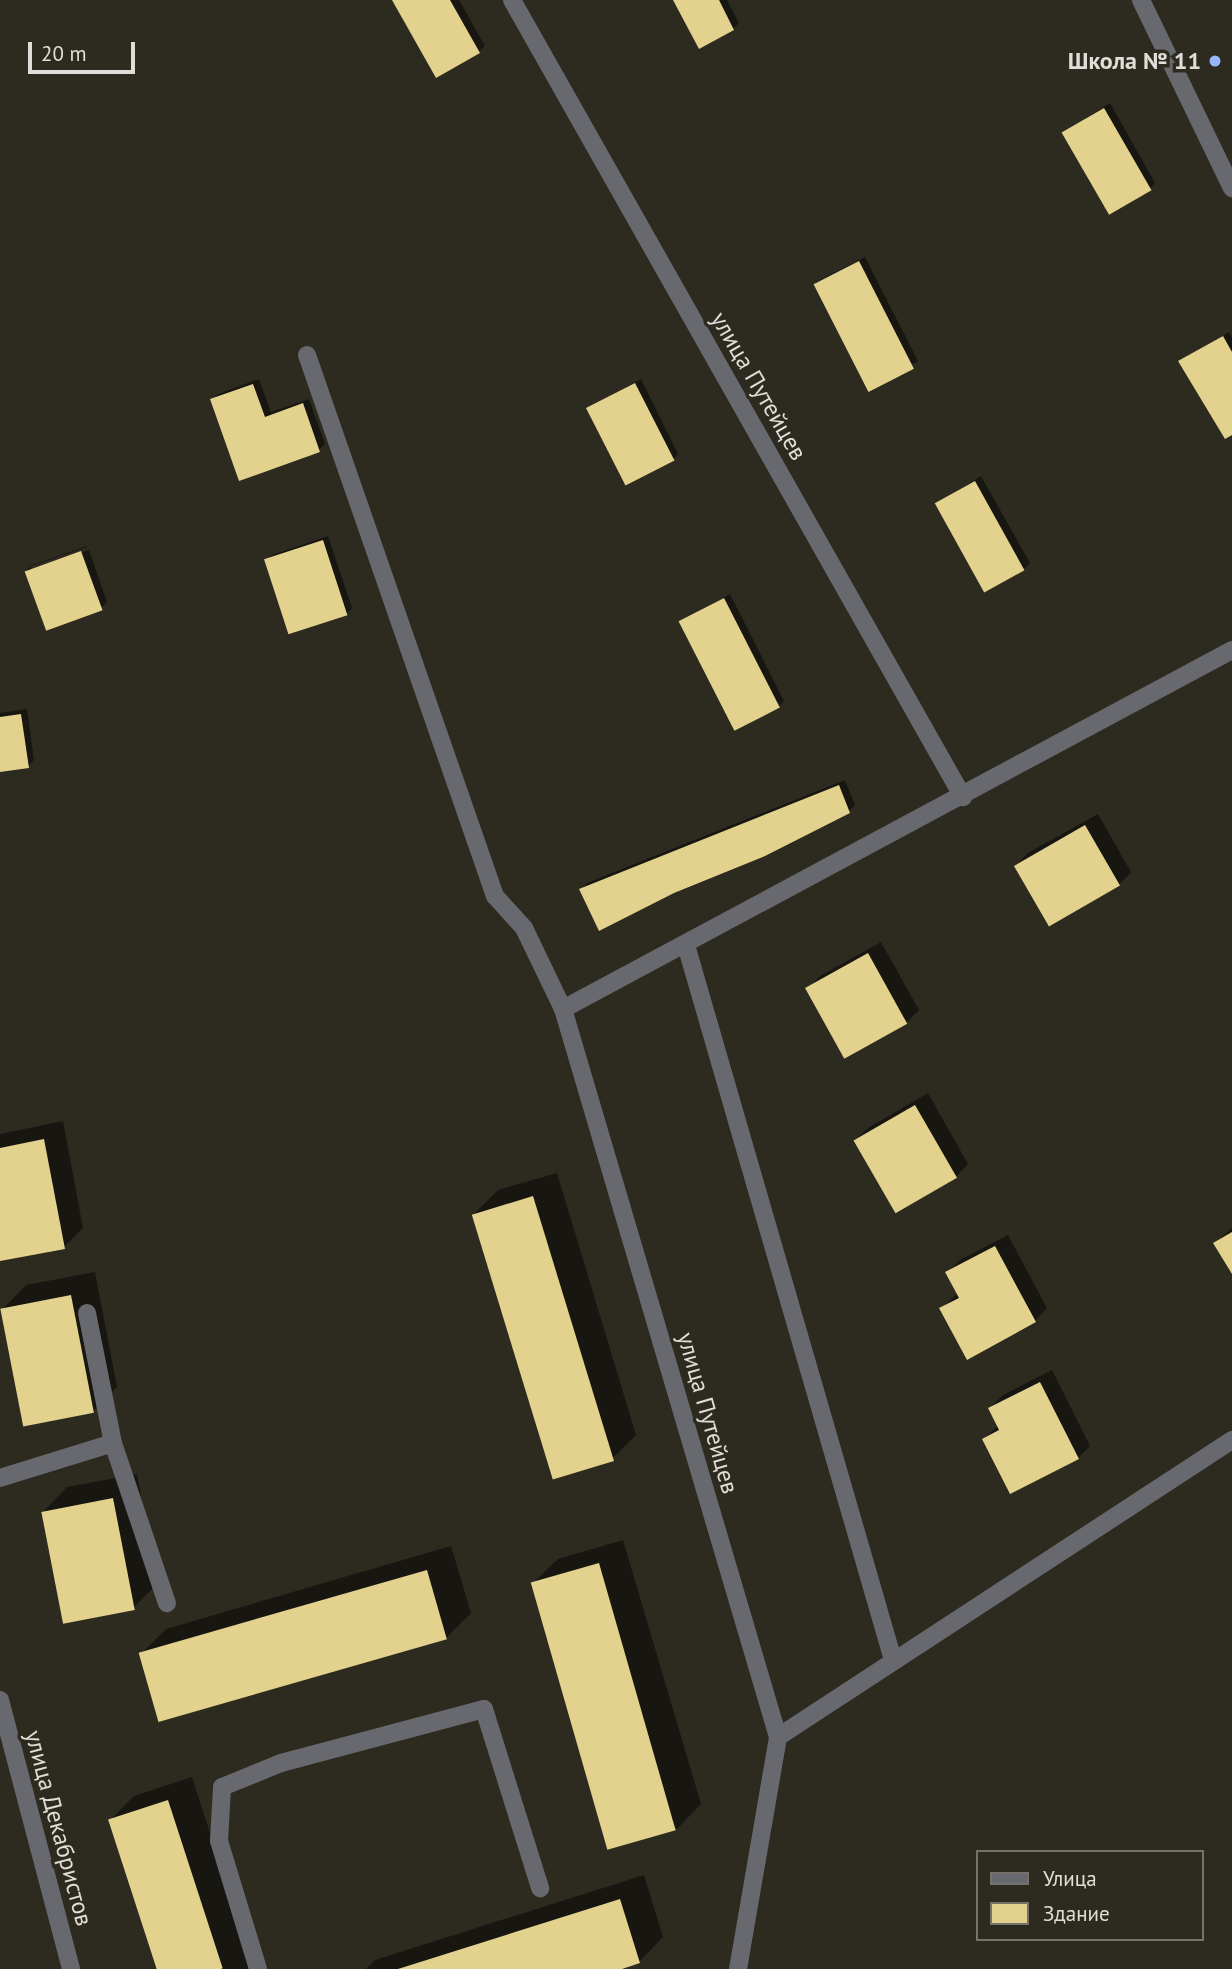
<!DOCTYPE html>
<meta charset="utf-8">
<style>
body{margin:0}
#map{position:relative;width:1232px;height:1969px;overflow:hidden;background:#2d2a20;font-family:"PT Sans",sans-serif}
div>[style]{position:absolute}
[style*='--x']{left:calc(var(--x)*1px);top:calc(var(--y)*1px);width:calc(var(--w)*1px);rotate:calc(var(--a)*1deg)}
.shadow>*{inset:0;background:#0007;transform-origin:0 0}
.building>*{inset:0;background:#e3d28e;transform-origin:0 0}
.minor>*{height:18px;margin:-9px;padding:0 9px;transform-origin:9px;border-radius:9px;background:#67696e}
.dots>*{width:19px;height:19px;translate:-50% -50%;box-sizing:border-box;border:4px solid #2d2a20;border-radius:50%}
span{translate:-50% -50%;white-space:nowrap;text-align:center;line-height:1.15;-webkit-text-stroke:7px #2d2a20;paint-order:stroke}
.poi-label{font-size:24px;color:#e0ded8;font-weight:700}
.right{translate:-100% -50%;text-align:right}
.street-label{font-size:24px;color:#e0ded8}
.legend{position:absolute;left:976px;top:1850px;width:228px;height:91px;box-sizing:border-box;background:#2d2a20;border:2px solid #75726a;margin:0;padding:9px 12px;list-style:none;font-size:21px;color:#e0ded8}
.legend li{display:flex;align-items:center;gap:14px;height:35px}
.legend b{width:35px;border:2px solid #75726a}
.scale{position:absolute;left:28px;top:42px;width:107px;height:32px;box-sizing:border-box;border:4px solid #e0ded8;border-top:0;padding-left:9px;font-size:21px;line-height:24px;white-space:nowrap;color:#e0ded8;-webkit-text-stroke:5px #2d2a20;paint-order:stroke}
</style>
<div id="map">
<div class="shadow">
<div style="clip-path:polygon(394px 0,459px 0,485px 46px,479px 51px)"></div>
<div style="clip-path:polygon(675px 0,727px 0,739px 23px,733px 29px)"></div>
<div style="clip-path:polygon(1110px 103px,1155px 183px,1150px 189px,1064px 132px)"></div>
<div style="left:865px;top:257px;width:117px;height:56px;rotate:63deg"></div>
<div style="clip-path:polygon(1229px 332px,1232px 337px,1232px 433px,1180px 361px)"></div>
<div style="clip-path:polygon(259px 379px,271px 412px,309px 399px,325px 444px,319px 450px,240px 479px,212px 400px,218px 394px)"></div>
<div style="clip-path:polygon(641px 379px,678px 454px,673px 460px,588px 408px)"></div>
<div style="clip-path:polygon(981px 476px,1030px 563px,1024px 569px,938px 503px)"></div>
<div style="clip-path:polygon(328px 536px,352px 608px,347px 614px,266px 561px,272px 555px)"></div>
<div style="clip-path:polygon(87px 546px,87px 547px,31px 566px,32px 565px)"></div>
<div style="clip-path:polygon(89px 550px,107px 602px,101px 608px,45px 628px,26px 571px,31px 566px,31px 570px)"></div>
<div style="clip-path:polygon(730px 594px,784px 701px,778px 707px,681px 621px)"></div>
<div style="clip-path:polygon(27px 709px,34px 760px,28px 766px,0 770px,0 713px)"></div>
<div style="clip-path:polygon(845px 780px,855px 805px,849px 811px,764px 855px,581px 889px,587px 883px)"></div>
<div style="clip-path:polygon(1098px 814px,1131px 872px,1119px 885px,1016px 865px,1028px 853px)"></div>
<div style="clip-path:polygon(881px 942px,919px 1010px,907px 1022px,808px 989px,820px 976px)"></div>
<div style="clip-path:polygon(928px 1093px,968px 1164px,956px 1177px,855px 1140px,868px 1128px)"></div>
<div style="clip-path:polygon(63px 1121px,83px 1228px,64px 1247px,0 1260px,0 1134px)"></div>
<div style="clip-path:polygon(557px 1173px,636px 1435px,612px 1459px,474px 1214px,498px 1190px)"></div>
<div style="clip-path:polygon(1232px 1228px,1232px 1271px,1215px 1243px)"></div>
<div style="clip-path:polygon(1008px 1235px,1047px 1308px,1035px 1321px,941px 1309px,958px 1293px,947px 1273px,960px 1260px)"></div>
<div style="clip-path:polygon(95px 1272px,117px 1387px,93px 1411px,2px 1310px,26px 1285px)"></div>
<div style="clip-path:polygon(1052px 1370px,1090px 1446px,1078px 1458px,984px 1439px,999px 1425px,990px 1408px,1003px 1395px)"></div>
<div style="clip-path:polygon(137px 1474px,157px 1584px,133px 1608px,43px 1512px,67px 1487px)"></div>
<div style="clip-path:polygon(623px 1540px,701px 1804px,677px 1829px,533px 1583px,558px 1559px)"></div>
<div style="clip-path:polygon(451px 1546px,471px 1613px,446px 1638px,141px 1654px,166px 1629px)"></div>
<div style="clip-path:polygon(192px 1777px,254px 1969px,158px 1969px,110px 1820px,134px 1796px)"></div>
<div style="clip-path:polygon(644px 1875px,663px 1937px,639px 1962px,616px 1969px,366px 1969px,375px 1960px)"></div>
</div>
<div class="building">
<div style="clip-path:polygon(392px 0,450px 0,480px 53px,436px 78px)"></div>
<div style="clip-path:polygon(673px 0,719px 0,734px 30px,699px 49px)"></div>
<div style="left:1104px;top:108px;width:95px;height:49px;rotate:60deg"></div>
<div style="left:859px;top:261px;width:121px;height:51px;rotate:63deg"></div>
<div style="clip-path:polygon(1223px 336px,1232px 352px,1232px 435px,1225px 439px,1178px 361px)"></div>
<div style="left:635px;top:383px;width:87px;height:55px;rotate:63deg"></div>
<div style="clip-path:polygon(253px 384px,265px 417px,303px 403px,320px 452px,239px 481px,210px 399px)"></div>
<div style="left:975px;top:481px;width:102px;height:46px;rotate:61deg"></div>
<div style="left:323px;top:540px;width:79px;height:62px;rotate:72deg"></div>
<div style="left:81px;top:551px;width:63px;height:60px;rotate:70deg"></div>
<div style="left:724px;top:598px;width:123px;height:51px;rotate:63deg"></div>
<div style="clip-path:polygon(21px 714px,29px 768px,0 772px,0 717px)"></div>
<div style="clip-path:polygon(839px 785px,850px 813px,765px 856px,674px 893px,599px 931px,579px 889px)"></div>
<div style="left:1085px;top:825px;width:70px;height:82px;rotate:60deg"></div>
<div style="left:868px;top:953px;width:81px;height:72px;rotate:61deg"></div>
<div style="left:915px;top:1105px;width:84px;height:71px;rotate:60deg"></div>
<div style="clip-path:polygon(44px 1139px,65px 1249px,0 1261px,0 1148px)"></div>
<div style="left:533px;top:1196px;width:277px;height:64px;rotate:73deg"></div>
<div style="clip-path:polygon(1232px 1232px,1232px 1274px,1213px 1243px)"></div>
<div style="clip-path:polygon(995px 1246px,1036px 1322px,967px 1360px,939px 1308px,959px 1298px,945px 1272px)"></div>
<div style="left:71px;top:1295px;width:120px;height:72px;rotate:79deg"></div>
<div style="clip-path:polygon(1040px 1382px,1079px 1459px,1010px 1494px,982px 1439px,999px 1430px,988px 1408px)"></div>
<div style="left:113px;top:1498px;width:114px;height:73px;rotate:79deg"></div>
<div style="left:599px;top:1563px;width:278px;height:71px;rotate:74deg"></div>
<div style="left:427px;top:1570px;width:72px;height:300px;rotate:74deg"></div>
<div style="left:168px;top:1800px;width:177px;height:63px;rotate:72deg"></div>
<div style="clip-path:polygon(620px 1899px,640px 1963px,622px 1969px,398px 1969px)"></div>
</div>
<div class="minor">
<div style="--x:512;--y:0;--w:916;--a:60.5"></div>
<div style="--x:1141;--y:0;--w:209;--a:64.2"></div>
<div style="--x:307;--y:355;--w:573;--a:70.84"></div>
<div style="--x:495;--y:896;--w:43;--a:47.8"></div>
<div style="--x:524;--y:928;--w:90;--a:64.3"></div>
<div style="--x:686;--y:945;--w:744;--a:73.85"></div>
<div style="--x:87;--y:1313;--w:133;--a:78.7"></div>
<div style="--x:113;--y:1443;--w:169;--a:71.4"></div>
<div style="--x:0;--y:1478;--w:118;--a:-17.2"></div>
<div style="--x:0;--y:1700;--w:278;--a:75.2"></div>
<div style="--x:778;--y:1737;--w:543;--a:-33.19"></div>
<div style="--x:258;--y:1969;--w:134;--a:-106.9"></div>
<div style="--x:219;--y:1841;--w:54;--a:-86.8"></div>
<div style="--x:222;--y:1787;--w:64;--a:-22.1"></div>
<div style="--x:281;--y:1763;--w:210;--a:-14.9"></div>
<div style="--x:484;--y:1709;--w:188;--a:72.6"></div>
<div style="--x:738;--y:1969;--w:235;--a:-80.2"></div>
<div style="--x:778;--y:1737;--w:759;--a:-106.45"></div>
<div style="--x:563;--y:1009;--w:759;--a:-28.22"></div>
</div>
<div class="dots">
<div style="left:1215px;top:61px;background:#94b7fd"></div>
</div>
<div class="poi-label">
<span class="right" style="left:1201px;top:61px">Школа № 11</span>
</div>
<div class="street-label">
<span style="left:759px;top:386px;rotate:60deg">улица Путейцев</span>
<span style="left:708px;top:1413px;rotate:74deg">улица Путейцев</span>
<span style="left:59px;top:1828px;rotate:75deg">улица Декабристов</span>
</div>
<ul class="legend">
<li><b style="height:9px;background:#67696e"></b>Улица</li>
<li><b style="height:19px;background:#e3d28e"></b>Здание</li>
</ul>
<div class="scale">20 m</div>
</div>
